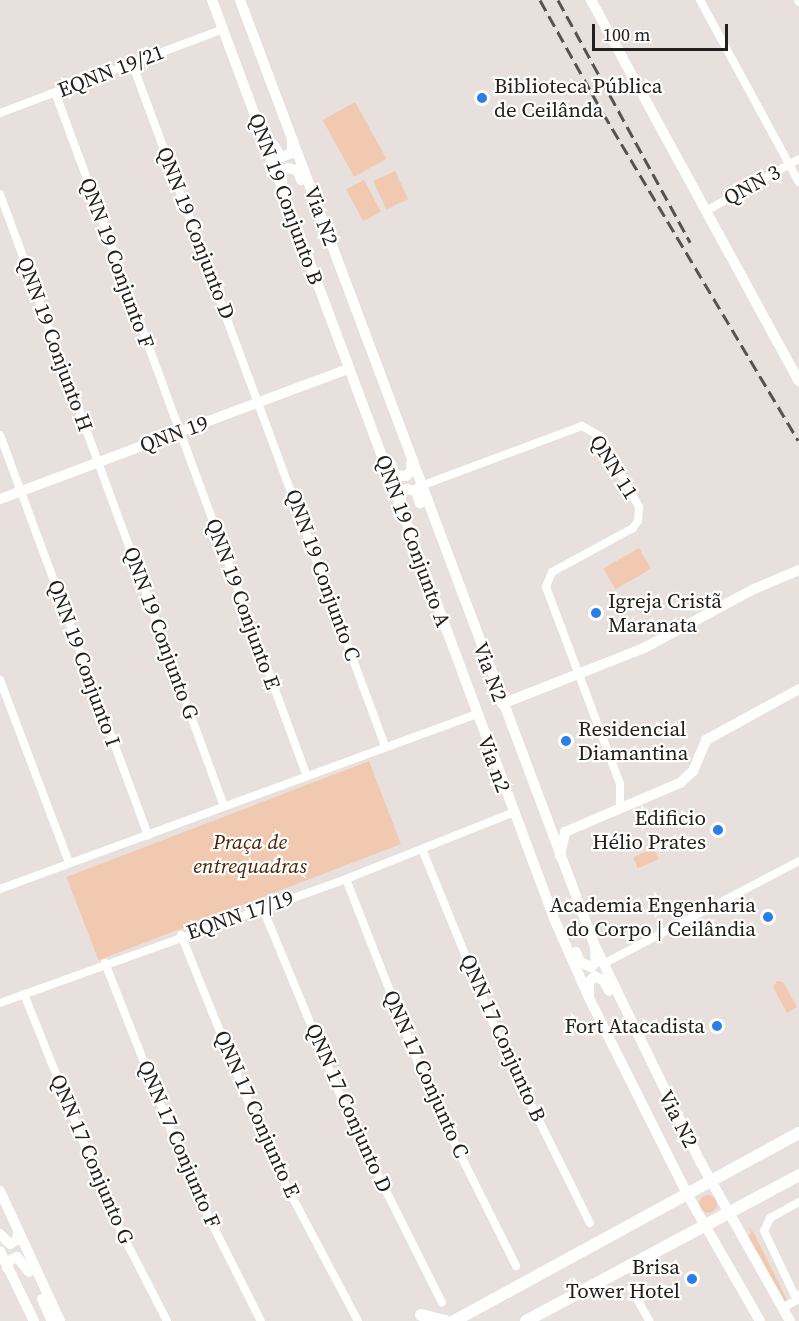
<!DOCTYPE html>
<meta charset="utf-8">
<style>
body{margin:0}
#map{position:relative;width:799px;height:1321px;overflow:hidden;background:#e7e0dc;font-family:"Source Serif 4",serif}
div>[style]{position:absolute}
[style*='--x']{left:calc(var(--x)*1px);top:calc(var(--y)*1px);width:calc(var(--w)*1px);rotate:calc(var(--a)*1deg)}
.green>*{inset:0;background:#f1c8b0;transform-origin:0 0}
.round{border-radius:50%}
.street>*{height:8px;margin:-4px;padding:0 4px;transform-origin:4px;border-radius:4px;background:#fff}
.secondary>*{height:10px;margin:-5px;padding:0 5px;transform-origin:5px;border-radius:5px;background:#fff}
.primary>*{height:12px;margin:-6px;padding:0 6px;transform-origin:6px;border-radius:6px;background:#fff}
.rail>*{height:3px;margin-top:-1.5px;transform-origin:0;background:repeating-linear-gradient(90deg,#555250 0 12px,transparent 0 18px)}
.dots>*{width:16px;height:16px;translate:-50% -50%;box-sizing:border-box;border:3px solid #fff;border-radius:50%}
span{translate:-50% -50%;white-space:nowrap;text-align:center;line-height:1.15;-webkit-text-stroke:4.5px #fff;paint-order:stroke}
.street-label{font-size:21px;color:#22201f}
.poi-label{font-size:21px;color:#22201f}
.left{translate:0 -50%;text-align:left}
.right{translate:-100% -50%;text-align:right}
.park-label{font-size:21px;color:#4a2000;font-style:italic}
.scale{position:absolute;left:592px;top:24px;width:136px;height:27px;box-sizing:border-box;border:3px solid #22201f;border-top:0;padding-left:8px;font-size:18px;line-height:21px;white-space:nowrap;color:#22201f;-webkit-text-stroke:4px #fff;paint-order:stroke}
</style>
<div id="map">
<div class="green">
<div style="left:355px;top:102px;width:65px;height:37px;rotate:61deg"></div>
<div style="left:395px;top:171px;width:31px;height:24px;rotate:65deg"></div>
<div style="left:364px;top:180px;width:36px;height:20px;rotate:62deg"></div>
<div style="left:639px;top:548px;width:24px;height:41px;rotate:60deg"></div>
<div style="left:369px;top:761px;width:89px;height:324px;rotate:69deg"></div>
<div style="left:654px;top:848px;width:12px;height:23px;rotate:66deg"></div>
<div style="clip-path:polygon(777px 981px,783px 982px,797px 1007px,787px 1013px,773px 987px)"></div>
<div class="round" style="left:699px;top:1195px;width:18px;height:18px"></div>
<div style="clip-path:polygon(748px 1226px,754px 1233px,787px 1300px,784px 1302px,748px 1238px,751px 1232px)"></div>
</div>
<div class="street">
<div style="--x:700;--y:0;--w:207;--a:61.5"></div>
<div style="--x:798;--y:0;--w:2;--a:63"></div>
<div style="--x:132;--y:63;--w:728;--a:69.67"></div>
<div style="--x:55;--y:92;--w:727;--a:69.79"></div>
<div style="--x:0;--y:113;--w:238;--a:-20.6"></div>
<div style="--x:0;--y:194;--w:652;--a:69.9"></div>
<div style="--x:706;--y:211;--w:107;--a:-29.2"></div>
<div style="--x:0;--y:435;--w:427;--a:69.7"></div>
<div style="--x:418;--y:487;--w:175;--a:-20.4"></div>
<div style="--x:582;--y:426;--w:20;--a:30"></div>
<div style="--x:599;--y:436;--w:81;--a:60.6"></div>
<div style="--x:639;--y:507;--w:14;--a:94"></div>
<div style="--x:638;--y:521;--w:9;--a:126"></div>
<div style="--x:633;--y:528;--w:92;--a:151.5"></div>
<div style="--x:552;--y:572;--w:16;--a:112"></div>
<div style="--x:546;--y:587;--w:210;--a:69.4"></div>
<div style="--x:620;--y:784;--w:23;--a:90"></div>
<div style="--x:0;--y:680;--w:196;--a:69.3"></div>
<div style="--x:422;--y:849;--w:219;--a:67.8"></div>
<div style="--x:505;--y:1052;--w:191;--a:63.6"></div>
<div style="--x:346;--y:879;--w:235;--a:68.6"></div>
<div style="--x:432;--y:1098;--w:188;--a:63.4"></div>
<div style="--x:0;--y:889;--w:508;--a:-20.15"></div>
<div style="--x:263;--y:909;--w:230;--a:67.5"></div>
<div style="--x:351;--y:1121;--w:203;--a:63.4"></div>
<div style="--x:181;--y:935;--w:235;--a:68"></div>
<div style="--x:269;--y:1153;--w:190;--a:62.1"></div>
<div style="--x:105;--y:963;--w:238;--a:68.5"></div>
<div style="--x:192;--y:1184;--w:153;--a:63.3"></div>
<div style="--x:603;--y:964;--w:221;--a:-27.7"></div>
<div style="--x:24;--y:994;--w:239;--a:68.2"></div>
<div style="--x:113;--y:1216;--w:118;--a:62.8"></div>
<div style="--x:0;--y:1003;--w:368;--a:-19.7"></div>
<div style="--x:346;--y:879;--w:179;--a:-21.7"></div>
<div style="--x:799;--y:1202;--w:33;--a:151"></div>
<div style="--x:770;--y:1218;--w:14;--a:115"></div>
<div style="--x:764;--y:1231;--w:70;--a:64.5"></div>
<div style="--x:794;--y:1294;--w:5;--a:11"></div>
<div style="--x:631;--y:1288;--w:38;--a:61"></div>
<div style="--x:782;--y:1308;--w:19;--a:-28"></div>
</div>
<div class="secondary">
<div style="--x:212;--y:0;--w:983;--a:69.57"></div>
<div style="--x:555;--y:921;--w:86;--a:66.1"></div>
<div style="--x:590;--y:1000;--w:217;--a:63.4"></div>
<div style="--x:687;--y:1194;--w:146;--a:60.1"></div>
<div style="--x:240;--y:0;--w:1008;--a:69.44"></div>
<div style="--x:594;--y:944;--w:244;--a:64"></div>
<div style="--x:701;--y:1163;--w:181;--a:60.6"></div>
<div style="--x:591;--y:0;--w:434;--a:61.4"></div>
<div style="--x:272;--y:143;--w:17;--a:57"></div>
<div style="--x:281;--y:157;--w:12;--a:-20"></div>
<div style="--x:292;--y:153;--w:11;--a:-90"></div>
<div style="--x:282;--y:182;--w:10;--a:-90"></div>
<div style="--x:282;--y:172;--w:7;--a:-34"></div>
<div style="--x:288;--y:168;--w:9;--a:13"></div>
<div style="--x:297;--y:170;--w:11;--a:68"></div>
<div style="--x:391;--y:464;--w:12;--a:70"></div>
<div style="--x:395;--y:475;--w:11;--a:5"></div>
<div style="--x:406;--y:476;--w:8;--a:-45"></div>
<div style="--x:412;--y:470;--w:7;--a:-98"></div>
<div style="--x:0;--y:499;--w:371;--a:-20.5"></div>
<div style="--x:401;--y:505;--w:12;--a:-90"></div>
<div style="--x:401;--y:493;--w:7;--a:-34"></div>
<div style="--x:407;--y:489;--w:9;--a:13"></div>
<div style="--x:416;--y:491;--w:13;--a:72"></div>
<div style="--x:502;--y:704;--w:153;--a:-21.5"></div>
<div style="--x:644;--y:648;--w:125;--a:-28.2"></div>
<div style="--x:754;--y:589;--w:49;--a:-22.9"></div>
<div style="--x:560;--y:856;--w:25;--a:-78"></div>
<div style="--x:565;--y:832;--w:125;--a:-23.1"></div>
<div style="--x:680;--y:783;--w:18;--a:-43"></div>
<div style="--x:693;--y:771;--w:34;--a:-67"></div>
<div style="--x:706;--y:740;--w:106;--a:-28.7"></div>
<div style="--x:576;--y:952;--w:11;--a:68"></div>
<div style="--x:580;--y:962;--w:12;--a:24"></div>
<div style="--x:591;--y:967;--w:7;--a:-45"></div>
<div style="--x:596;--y:962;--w:11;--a:-95"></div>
<div style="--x:589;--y:993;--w:11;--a:-90"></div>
<div style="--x:589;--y:982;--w:8;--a:-45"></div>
<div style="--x:595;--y:976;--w:10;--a:29"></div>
<div style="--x:604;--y:981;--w:11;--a:63"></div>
<div style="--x:0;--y:1191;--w:143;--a:65.2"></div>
<div style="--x:0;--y:1234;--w:14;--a:45"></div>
<div style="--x:10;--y:1244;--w:8;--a:-30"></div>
<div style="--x:17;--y:1240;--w:7;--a:-82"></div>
<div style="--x:0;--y:1251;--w:78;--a:64.1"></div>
<div style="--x:7;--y:1268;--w:7;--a:-74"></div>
<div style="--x:9;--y:1261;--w:9;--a:-27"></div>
<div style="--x:17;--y:1257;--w:19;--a:51"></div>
<div style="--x:42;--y:1299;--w:24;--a:66"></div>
</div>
<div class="primary">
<div style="--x:421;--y:1315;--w:25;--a:14"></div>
<div style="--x:454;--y:1321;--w:393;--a:-28.6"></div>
<div style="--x:526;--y:1321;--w:310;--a:-28.1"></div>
</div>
<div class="rail">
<div style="--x:540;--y:0;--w:129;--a:60.9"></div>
<div style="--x:603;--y:113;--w:381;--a:59.2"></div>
<div style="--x:558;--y:0;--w:276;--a:61.4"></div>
</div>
<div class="dots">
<div style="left:482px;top:98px;background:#2b7de8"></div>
<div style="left:596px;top:613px;background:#2b7de8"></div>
<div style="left:566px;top:741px;background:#2b7de8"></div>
<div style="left:718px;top:830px;background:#2b7de8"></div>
<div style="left:768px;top:917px;background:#2b7de8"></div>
<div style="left:717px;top:1026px;background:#2b7de8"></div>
<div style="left:692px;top:1279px;background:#2b7de8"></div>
</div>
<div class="street-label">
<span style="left:111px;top:71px;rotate:-21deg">EQNN 19/21</span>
<span style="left:752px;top:185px;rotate:-29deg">QNN 3</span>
<span style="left:286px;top:199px;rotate:70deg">QNN 19 Conjunto B</span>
<span style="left:321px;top:216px;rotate:70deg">Via N2</span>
<span style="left:196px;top:233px;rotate:69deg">QNN 19 Conjunto D</span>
<span style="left:117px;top:263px;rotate:70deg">QNN 19 Conjunto F</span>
<span style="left:55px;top:344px;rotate:70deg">QNN 19 Conjunto H</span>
<span style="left:174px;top:434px;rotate:-20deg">QNN 19</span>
<span style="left:614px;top:467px;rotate:58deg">QNN 11</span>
<span style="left:413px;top:541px;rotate:70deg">QNN 19 Conjunto A</span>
<span style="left:323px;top:575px;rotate:70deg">QNN 19 Conjunto C</span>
<span style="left:243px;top:604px;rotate:70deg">QNN 19 Conjunto E</span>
<span style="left:161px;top:633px;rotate:70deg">QNN 19 Conjunto G</span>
<span style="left:84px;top:663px;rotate:70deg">QNN 19 Conjunto I</span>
<span style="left:490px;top:672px;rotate:70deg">Via N2</span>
<span style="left:494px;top:764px;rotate:70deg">Via n2</span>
<span style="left:240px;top:915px;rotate:-19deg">EQNN 17/19</span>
<span style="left:503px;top:1038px;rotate:66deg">QNN 17 Conjunto B</span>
<span style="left:426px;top:1074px;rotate:66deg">QNN 17 Conjunto C</span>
<span style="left:349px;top:1108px;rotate:66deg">QNN 17 Conjunto D</span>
<span style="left:257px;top:1114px;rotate:66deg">QNN 17 Conjunto E</span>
<span style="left:678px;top:1119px;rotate:63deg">Via N2</span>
<span style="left:179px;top:1144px;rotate:67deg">QNN 17 Conjunto F</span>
<span style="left:92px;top:1159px;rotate:67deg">QNN 17 Conjunto G</span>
</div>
<div class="poi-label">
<span class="left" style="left:494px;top:98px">Biblioteca Pública<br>de Ceilânda</span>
<span class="left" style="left:608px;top:613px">Igreja Cristã<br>Maranata</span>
<span class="left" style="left:578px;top:741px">Residencial<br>Diamantina</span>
<span class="right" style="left:706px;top:830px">Edificio<br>Hélio Prates</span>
<span class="right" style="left:756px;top:917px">Academia Engenharia<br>do Corpo | Ceilândia</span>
<span class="right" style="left:705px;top:1026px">Fort Atacadista</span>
<span class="right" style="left:680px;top:1279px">Brisa<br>Tower Hotel</span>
</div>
<div class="park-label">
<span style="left:250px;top:854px">Praça de<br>entrequadras</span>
</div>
<div class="scale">100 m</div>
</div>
